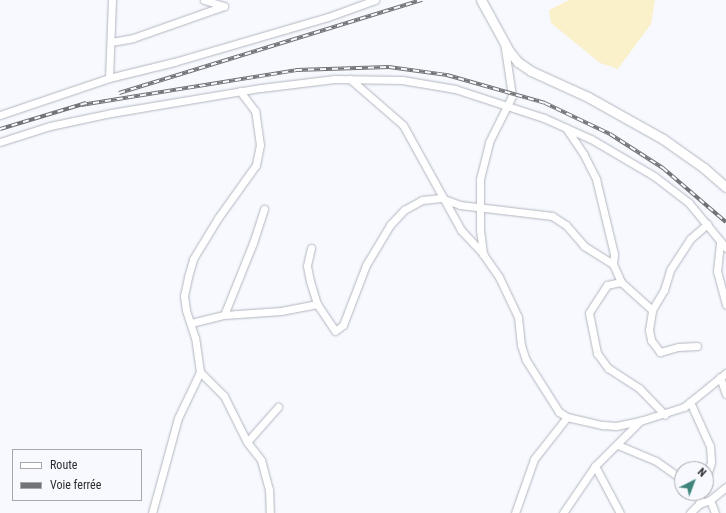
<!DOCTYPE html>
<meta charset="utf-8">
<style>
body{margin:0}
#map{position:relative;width:726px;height:513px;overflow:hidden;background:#f7f9ff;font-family:"Roboto Condensed",sans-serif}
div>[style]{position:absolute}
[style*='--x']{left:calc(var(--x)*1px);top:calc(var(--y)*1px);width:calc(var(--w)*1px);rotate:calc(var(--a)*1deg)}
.sand>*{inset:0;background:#faf0ca}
.roads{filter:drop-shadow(0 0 1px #b2b5be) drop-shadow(0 0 1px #b2b5be)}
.minor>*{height:7px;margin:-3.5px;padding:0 3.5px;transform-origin:3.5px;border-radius:3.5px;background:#fff}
.tertiary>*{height:9px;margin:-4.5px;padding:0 4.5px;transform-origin:4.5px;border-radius:4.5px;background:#fff}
.rail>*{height:3.5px;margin-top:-1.75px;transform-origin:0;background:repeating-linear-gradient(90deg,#f7f9ff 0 6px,#717377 0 12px);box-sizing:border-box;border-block:1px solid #717377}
span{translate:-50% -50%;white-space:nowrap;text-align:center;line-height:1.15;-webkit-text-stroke:4px #f7f9ff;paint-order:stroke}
.legend{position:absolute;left:12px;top:449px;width:130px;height:52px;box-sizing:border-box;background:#f7f9ff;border:1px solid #a5a7ac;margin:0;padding:5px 7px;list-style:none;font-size:12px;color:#2b2d30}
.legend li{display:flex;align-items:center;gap:8px;height:20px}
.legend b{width:20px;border:1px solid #a5a7ac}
.north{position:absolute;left:674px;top:461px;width:40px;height:40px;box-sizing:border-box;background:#f7f9ff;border:1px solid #a5a7ac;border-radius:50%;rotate:42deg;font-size:11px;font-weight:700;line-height:16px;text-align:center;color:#2b2d30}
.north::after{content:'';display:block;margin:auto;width:14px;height:18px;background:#40857b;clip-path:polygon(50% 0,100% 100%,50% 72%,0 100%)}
</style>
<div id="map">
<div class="sand">
<div style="clip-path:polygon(569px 0,655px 0,651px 24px,618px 69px,600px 63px,551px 23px,549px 10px)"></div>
</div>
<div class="roads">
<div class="minor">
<div style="--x:204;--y:0;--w:21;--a:17"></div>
<div style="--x:111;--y:42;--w:22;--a:-10"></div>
<div style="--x:133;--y:38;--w:96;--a:-19.4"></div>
<div style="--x:109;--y:78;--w:78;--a:-87.8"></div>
<div style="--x:350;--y:79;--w:70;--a:41"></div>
<div style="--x:403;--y:125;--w:120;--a:61.1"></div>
<div style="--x:461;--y:230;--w:33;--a:47"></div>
<div style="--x:483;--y:254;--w:28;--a:55"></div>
<div style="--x:499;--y:277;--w:44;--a:64.6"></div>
<div style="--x:518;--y:317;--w:28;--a:84"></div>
<div style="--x:521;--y:345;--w:16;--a:72"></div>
<div style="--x:526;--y:360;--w:62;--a:57.6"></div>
<div style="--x:559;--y:412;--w:9;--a:32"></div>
<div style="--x:567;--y:417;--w:37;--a:13"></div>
<div style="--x:603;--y:425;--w:13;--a:4"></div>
<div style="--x:616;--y:426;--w:25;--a:-12"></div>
<div style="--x:640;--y:421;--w:46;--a:-17.7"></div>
<div style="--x:684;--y:407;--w:54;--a:-39"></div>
<div style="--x:0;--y:115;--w:115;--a:-18.7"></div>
<div style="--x:109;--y:78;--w:67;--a:-13.8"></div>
<div style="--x:174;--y:62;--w:160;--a:-16.3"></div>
<div style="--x:328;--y:17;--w:50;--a:-19.9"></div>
<div style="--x:566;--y:128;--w:32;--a:56"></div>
<div style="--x:584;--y:155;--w:27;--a:63"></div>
<div style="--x:596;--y:179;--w:77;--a:76.5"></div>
<div style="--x:614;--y:254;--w:10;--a:96"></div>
<div style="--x:613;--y:264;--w:20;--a:66"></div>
<div style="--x:621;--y:282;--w:42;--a:42.1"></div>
<div style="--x:0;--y:142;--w:52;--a:-17.7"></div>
<div style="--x:50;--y:126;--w:62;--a:-12"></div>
<div style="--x:111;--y:113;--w:152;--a:-9.5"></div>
<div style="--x:261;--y:88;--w:74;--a:-7"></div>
<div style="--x:334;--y:79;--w:68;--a:0.8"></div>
<div style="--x:402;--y:80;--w:54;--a:9.6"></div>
<div style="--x:455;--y:89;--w:94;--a:18"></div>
<div style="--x:544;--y:118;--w:51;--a:24.1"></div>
<div style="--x:591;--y:139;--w:73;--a:30.4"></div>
<div style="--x:654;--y:176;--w:44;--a:37.6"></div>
<div style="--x:689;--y:203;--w:58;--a:50.6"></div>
<div style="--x:720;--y:243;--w:28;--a:96"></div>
<div style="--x:717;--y:271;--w:35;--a:75"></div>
<div style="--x:311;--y:248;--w:18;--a:103"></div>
<div style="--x:307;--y:266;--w:15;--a:79"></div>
<div style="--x:310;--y:281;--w:24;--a:73"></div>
<div style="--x:317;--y:304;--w:32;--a:56"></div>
<div style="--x:335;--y:331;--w:10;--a:-37"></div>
<div style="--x:343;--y:325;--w:64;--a:-69"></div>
<div style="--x:366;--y:265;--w:47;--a:-59"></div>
<div style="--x:390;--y:225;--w:21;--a:-47"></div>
<div style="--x:404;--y:210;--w:21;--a:-29"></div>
<div style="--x:422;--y:200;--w:19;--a:-6"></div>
<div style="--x:441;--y:198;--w:20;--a:20"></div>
<div style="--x:460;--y:205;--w:93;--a:6.8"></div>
<div style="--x:552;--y:216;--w:17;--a:33"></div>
<div style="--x:566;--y:225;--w:28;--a:49"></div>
<div style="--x:584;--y:246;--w:34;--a:32"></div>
<div style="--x:483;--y:254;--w:24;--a:-97"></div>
<div style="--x:480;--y:230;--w:51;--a:-90"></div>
<div style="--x:480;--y:179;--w:38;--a:-76"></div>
<div style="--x:489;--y:142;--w:51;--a:-63.4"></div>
<div style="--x:512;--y:96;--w:55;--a:-98.4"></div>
<div style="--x:621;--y:282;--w:14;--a:168"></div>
<div style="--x:607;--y:285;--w:33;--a:123"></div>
<div style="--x:589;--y:313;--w:41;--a:78.7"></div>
<div style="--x:597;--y:353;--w:19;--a:54"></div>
<div style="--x:608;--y:368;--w:37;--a:33"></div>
<div style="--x:639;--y:388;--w:37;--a:46"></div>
<div style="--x:224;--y:315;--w:78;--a:-68.1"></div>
<div style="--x:253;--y:243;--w:36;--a:-72"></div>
<div style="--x:191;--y:323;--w:34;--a:-14"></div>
<div style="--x:224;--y:315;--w:57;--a:-4"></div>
<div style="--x:281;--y:311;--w:37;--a:-11"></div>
<div style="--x:697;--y:346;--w:19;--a:177"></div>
<div style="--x:678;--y:347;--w:19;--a:164"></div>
<div style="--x:660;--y:352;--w:15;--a:-127"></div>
<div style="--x:651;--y:340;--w:10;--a:-101"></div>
<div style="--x:649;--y:330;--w:20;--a:-81"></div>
<div style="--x:652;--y:310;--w:23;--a:-59"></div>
<div style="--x:664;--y:290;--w:21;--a:-73"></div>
<div style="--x:670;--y:270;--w:37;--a:-57"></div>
<div style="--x:690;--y:239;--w:23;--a:-41"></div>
<div style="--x:200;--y:372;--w:34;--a:45"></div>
<div style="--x:224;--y:396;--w:51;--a:63.4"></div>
<div style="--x:247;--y:442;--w:23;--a:52"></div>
<div style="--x:261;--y:460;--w:30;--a:75"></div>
<div style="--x:269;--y:489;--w:24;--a:88"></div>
<div style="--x:720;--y:377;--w:18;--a:71"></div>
<div style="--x:690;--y:402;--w:48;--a:65.6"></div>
<div style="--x:710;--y:446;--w:16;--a:86"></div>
<div style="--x:711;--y:462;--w:18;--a:106"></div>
<div style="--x:247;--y:442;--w:47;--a:-48.5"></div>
<div style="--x:618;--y:445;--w:41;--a:22.8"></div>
<div style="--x:656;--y:461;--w:32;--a:35"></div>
<div style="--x:595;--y:466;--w:53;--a:62"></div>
<div style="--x:710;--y:500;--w:14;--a:69"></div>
<div style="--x:699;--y:504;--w:11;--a:-80"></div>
<div style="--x:152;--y:513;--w:98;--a:-74.7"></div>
<div style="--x:178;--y:418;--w:51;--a:-64.4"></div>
<div style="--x:200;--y:372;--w:34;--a:-98"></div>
<div style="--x:195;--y:338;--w:29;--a:-108"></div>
<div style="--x:186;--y:310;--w:14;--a:-98"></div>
<div style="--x:184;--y:296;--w:19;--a:-78"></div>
<div style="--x:188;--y:277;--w:19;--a:-74"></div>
<div style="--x:193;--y:259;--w:48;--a:-58.6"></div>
<div style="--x:218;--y:218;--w:65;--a:-54.4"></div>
<div style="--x:256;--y:165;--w:20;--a:-79"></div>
<div style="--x:260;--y:145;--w:34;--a:-98"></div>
<div style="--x:255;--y:111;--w:25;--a:-127"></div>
<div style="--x:515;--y:513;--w:57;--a:-70.6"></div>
<div style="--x:534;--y:459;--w:53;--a:-51.8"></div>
<div style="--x:563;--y:513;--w:57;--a:-55.8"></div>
<div style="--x:595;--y:466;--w:64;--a:-45"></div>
<div style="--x:690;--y:513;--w:13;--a:-45"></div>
<div style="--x:699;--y:504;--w:12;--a:-20"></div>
<div style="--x:710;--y:500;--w:21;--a:-39"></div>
</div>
<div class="tertiary">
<div style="--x:481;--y:0;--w:58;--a:61.2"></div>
<div style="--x:509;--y:51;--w:14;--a:51"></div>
<div style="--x:518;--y:62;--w:16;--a:35"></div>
<div style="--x:531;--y:71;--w:63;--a:24.5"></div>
<div style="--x:588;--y:97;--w:86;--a:29.2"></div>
<div style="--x:663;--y:139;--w:50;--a:35.3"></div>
<div style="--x:704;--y:168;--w:29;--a:41"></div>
</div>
</div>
<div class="rail">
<div style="--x:119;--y:93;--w:317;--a:-17.1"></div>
<div style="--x:81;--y:105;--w:218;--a:-9.2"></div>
<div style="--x:296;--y:70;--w:93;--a:-1.8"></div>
<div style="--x:389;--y:67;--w:59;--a:7.9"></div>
<div style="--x:447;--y:75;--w:102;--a:15.9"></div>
<div style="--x:545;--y:103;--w:72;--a:25.5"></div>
<div style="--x:610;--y:134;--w:63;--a:32.7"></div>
<div style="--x:663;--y:168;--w:83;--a:40.6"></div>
<div style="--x:0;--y:129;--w:90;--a:-16.8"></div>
</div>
<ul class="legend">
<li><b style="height:5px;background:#fff"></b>Route</li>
<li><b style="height:5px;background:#717377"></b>Voie ferrée</li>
</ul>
<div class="north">N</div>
</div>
